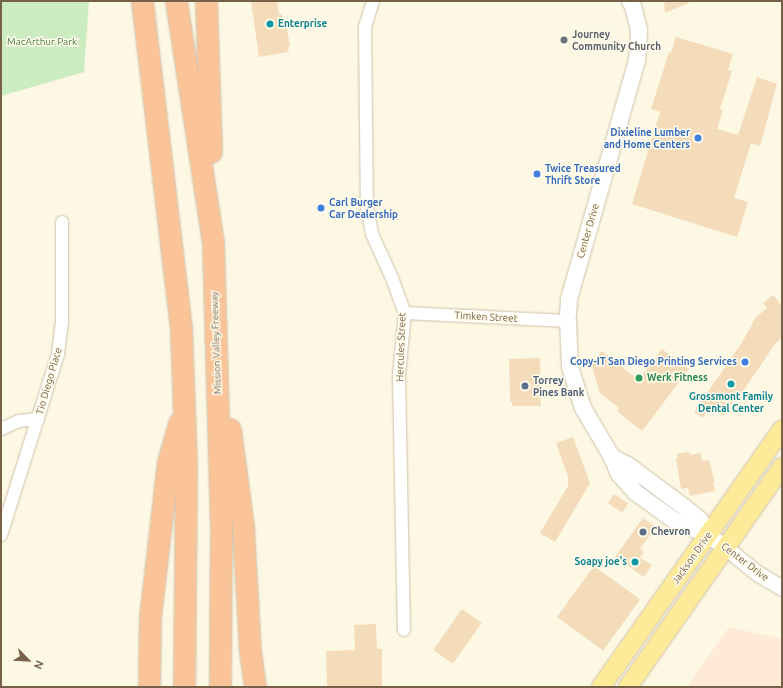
<!DOCTYPE html>
<style>
body{margin:0}
#map{position:relative;width:783px;height:688px;overflow:hidden;background:#fdf8e4;font-family:Ubuntu,sans-serif}
div>[style]{position:absolute}
[style*='--x']{left:calc(var(--x)*1px);top:calc(var(--y)*1px);width:calc(var(--w)*1px);rotate:calc(var(--a)*1deg)}
.commercial>*{inset:0;background:#feead7}
.green>*{inset:0;background:#cbebc1}
.building>*{inset:0;background:#f4dcba;transform-origin:0 0}
.roads{filter:drop-shadow(0 0 1px #cfc1aa) drop-shadow(0 0 1px #cfc1aa)}
.minor>*{height:12px;margin:-6px;padding:0 6px;transform-origin:6px;border-radius:6px;background:#fff}
.tertiary>*{height:15px;margin:-7.5px;padding:0 7.5px;transform-origin:7.5px;border-radius:7.5px;background:#fff}
.secondary>*{height:16px;margin:-8px;padding:0 8px;transform-origin:8px;border-radius:8px;background:#fff}
.primary>*{height:18px;margin:-9px;padding:0 9px;transform-origin:9px;border-radius:9px;background:#feeb9a}
.motorway>*{height:21px;margin:-10.5px;padding:0 10.5px;transform-origin:10.5px;border-radius:10.5px;background:#fac398}
.dots>*{width:11px;height:11px;translate:-50% -50%;box-sizing:border-box;border:2px solid #fffbeb;border-radius:50%}
span{translate:-50% -50%;white-space:nowrap;text-align:center;line-height:1.15;-webkit-text-stroke:3px #fffbeb;paint-order:stroke}
.culture-label{font-size:10px;color:#0d838f;font-weight:700}
.left{translate:0 -50%;text-align:left}
.right{translate:-100% -50%;text-align:right}
.worship-label{font-size:10px;color:#5b616d;font-weight:700}
.park-label{font-size:10px;color:#467d40}
.shop-label{font-size:10px;color:#366cbe;font-weight:700}
.street-label{font-size:10px;color:#776148}
.leisure-label{font-size:10px;color:#27864d;font-weight:700}
.service-label{font-size:10px;color:#4e5e75;font-weight:700}
.frame{position:absolute;inset:0;border:2px solid #776148;pointer-events:none}
.north{position:absolute;left:8px;top:640px;width:40px;height:40px;-webkit-text-stroke:3px #fffbeb;paint-order:stroke;rotate:114deg;font-size:11px;font-weight:700;line-height:16px;text-align:center;color:#776148}
.north::after{content:'';display:block;margin:auto;width:14px;height:18px;background:#776148;clip-path:polygon(50% 0,100% 100%,50% 72%,0 100%)}
</style>
<div id="map">
<div class="commercial">
<div style="clip-path:polygon(729px 627px,782px 639px,782px 687px,687px 687px)"></div>
</div>
<div class="green">
<div style="clip-path:polygon(1px 1px,89px 1px,84px 72px,1px 96px)"></div>
</div>
<div class="building">
<div style="clip-path:polygon(251px 1px,277px 1px,279px 14px,282px 14px,283px 19px,285px 18px,290px 46px,288px 47px,289px 52px,259px 57px)"></div>
<div style="clip-path:polygon(664px 1px,693px 1px,665px 13px)"></div>
<div style="clip-path:polygon(676px 37px,733px 54px,728px 70px,732px 71px,720px 109px,723px 110px,717px 129px,738px 135px,757px 77px,777px 84px,760px 146px,751px 143px,734px 198px,748px 202px,737px 237px,632px 204px,660px 112px,651px 109px,669px 52px,671px 53px)"></div>
<div style="clip-path:polygon(773px 295px,782px 306px,782px 338px,775px 344px,737px 400px,735px 399px,723px 416px,710px 407px,703px 418px,694px 412px,741px 344px,756px 317px,767px 308px,763px 303px)"></div>
<div style="clip-path:polygon(662px 349px,689px 369px,642px 431px,617px 411px,619px 408px,600px 393px,591px 364px,602px 351px,632px 375px,643px 374px)"></div>
<div style="clip-path:polygon(540px 358px,541px 406px,512px 406px,512px 402px,510px 402px,509px 359px)"></div>
<div style="clip-path:polygon(573px 437px,590px 483px,555px 542px,540px 533px,568px 486px,568px 477px,556px 443px)"></div>
<div style="clip-path:polygon(689px 452px,690px 455px,701px 453px,702px 461px,709px 460px,715px 483px,713px 483px,715px 491px,690px 496px,688px 488px,681px 489px,676px 459px,678px 458px,677px 454px)"></div>
<div style="left:614px;top:494px;width:17px;height:11px;rotate:33deg"></div>
<div style="clip-path:polygon(643px 518px,656px 527px,640px 549px,644px 552px,640px 558px,652px 565px,644px 577px,615px 557px)"></div>
<div style="left:594px;top:566px;width:57px;height:63px;rotate:36deg"></div>
<div style="left:462px;top:609px;width:24px;height:50px;rotate:35deg"></div>
<div style="clip-path:polygon(376px 624px,377px 649px,382px 649px,382px 687px,327px 687px,326px 651px,355px 650px,354px 625px)"></div>
</div>
<div class="roads">
<div class="minor">
<div style="--x:373;--y:1;--w:27;--a:107"></div>
<div style="--x:365;--y:27;--w:179;--a:89.4"></div>
<div style="--x:367;--y:206;--w:28;--a:80"></div>
<div style="--x:372;--y:234;--w:48;--a:65.6"></div>
<div style="--x:392;--y:278;--w:37;--a:70"></div>
<div style="--x:405;--y:313;--w:62;--a:95.5"></div>
<div style="--x:399;--y:375;--w:255;--a:88.9"></div>
<div style="--x:405;--y:313;--w:163;--a:2.8"></div>
<div style="--x:1;--y:429;--w:20;--a:-24"></div>
<div style="--x:19;--y:421;--w:19;--a:-6"></div>
<div style="--x:1;--y:535;--w:190;--a:-72.5"></div>
<div style="--x:58;--y:354;--w:33;--a:-83"></div>
<div style="--x:62;--y:321;--w:99;--a:-90"></div>
</div>
<div class="tertiary">
<div style="--x:726;--y:548;--w:40;--a:39"></div>
<div style="--x:757;--y:573;--w:29;--a:31"></div>
</div>
<div class="secondary">
<div style="--x:568;--y:315;--w:16;--a:-86"></div>
<div style="--x:569;--y:299;--w:248;--a:-74.1"></div>
<div style="--x:637;--y:61;--w:31;--a:-86"></div>
<div style="--x:639;--y:30;--w:25;--a:-104"></div>
<div style="--x:633;--y:6;--w:6;--a:-121"></div>
<div style="--x:568;--y:321;--w:46;--a:87.5"></div>
<div style="--x:570;--y:367;--w:43;--a:72.4"></div>
<div style="--x:583;--y:408;--w:57;--a:59.4"></div>
<div style="--x:612;--y:457;--w:18;--a:68"></div>
<div style="--x:619;--y:474;--w:24;--a:48"></div>
<div style="--x:635;--y:492;--w:49;--a:35.9"></div>
<div style="--x:675;--y:521;--w:36;--a:23"></div>
<div style="--x:708;--y:535;--w:22;--a:36"></div>
<div style="--x:612;--y:457;--w:19;--a:28"></div>
<div style="--x:629;--y:466;--w:69;--a:36.7"></div>
<div style="--x:684;--y:507;--w:21;--a:39"></div>
<div style="--x:700;--y:520;--w:17;--a:62"></div>
</div>
<div class="primary">
<div style="--x:601;--y:687;--w:315;--a:-54.9"></div>
<div style="--x:628;--y:687;--w:269;--a:-55"></div>
</div>
<div class="motorway">
<div style="--x:142;--y:1;--w:330;--a:83.2"></div>
<div style="--x:181;--y:329;--w:135;--a:87.9"></div>
<div style="--x:186;--y:464;--w:223;--a:90.5"></div>
<div style="--x:176;--y:1;--w:244;--a:81.3"></div>
<div style="--x:213;--y:242;--w:286;--a:88.4"></div>
<div style="--x:221;--y:528;--w:159;--a:90.4"></div>
<div style="--x:206;--y:1;--w:151;--a:88.1"></div>
<div style="--x:230;--y:429;--w:99;--a:82.4"></div>
<div style="--x:243;--y:527;--w:124;--a:86.8"></div>
<div style="--x:250;--y:651;--w:36;--a:82"></div>
<div style="--x:149;--y:687;--w:70;--a:-89.2"></div>
<div style="--x:150;--y:617;--w:156;--a:-83.4"></div>
<div style="--x:168;--y:462;--w:41;--a:-74.2"></div>
</div>
</div>
<div class="dots">
<div style="left:270px;top:24px;background:#0f9aa8"></div>
<div style="left:564px;top:40px;background:#6b7280"></div>
<div style="left:698px;top:138px;background:#3f7fe0"></div>
<div style="left:537px;top:174px;background:#3f7fe0"></div>
<div style="left:321px;top:208px;background:#3f7fe0"></div>
<div style="left:745px;top:362px;background:#3f7fe0"></div>
<div style="left:639px;top:378px;background:#2e9e5b"></div>
<div style="left:731px;top:384px;background:#0f9aa8"></div>
<div style="left:525px;top:386px;background:#5c6f8a"></div>
<div style="left:643px;top:532px;background:#5c6f8a"></div>
<div style="left:635px;top:562px;background:#0f9aa8"></div>
</div>
<div class="culture-label">
<span class="left" style="left:278px;top:24px">Enterprise</span>
<span style="left:731px;top:402px">Grossmont Family<br>Dental Center</span>
<span class="right" style="left:627px;top:562px">Soapy joe's</span>
</div>
<div class="worship-label">
<span class="left" style="left:572px;top:40px">Journey<br>Community Church</span>
</div>
<div class="park-label">
<span style="left:42px;top:42px">MacArthur Park</span>
</div>
<div class="shop-label">
<span class="right" style="left:690px;top:138px">Dixieline Lumber<br>and Home Centers</span>
<span class="left" style="left:545px;top:174px">Twice Treasured<br>Thrift Store</span>
<span class="left" style="left:329px;top:208px">Carl Burger<br>Car Dealership</span>
<span class="right" style="left:737px;top:362px">Copy-IT San Diego Printing Services</span>
</div>
<div class="street-label">
<span style="left:588px;top:231px;rotate:-74deg">Center Drive</span>
<span style="left:486px;top:317px;rotate:3deg">Timken Street</span>
<span style="left:216px;top:343px;rotate:-92deg">Mission Valley Freeway</span>
<span style="left:401px;top:347px;rotate:-88deg">Hercules Street</span>
<span style="left:49px;top:381px;rotate:-74deg">Tio Diego Place</span>
<span style="left:692px;top:558px;rotate:-55deg">Jackson Drive</span>
<span style="left:745px;top:562px;rotate:37deg">Center Drive</span>
</div>
<div class="leisure-label">
<span class="left" style="left:647px;top:378px">Werk Fitness</span>
</div>
<div class="service-label">
<span class="left" style="left:533px;top:386px">Torrey<br>Pines Bank</span>
<span class="left" style="left:651px;top:532px">Chevron</span>
</div>
<div class="frame"></div>
<div class="north">N</div>
</div>
